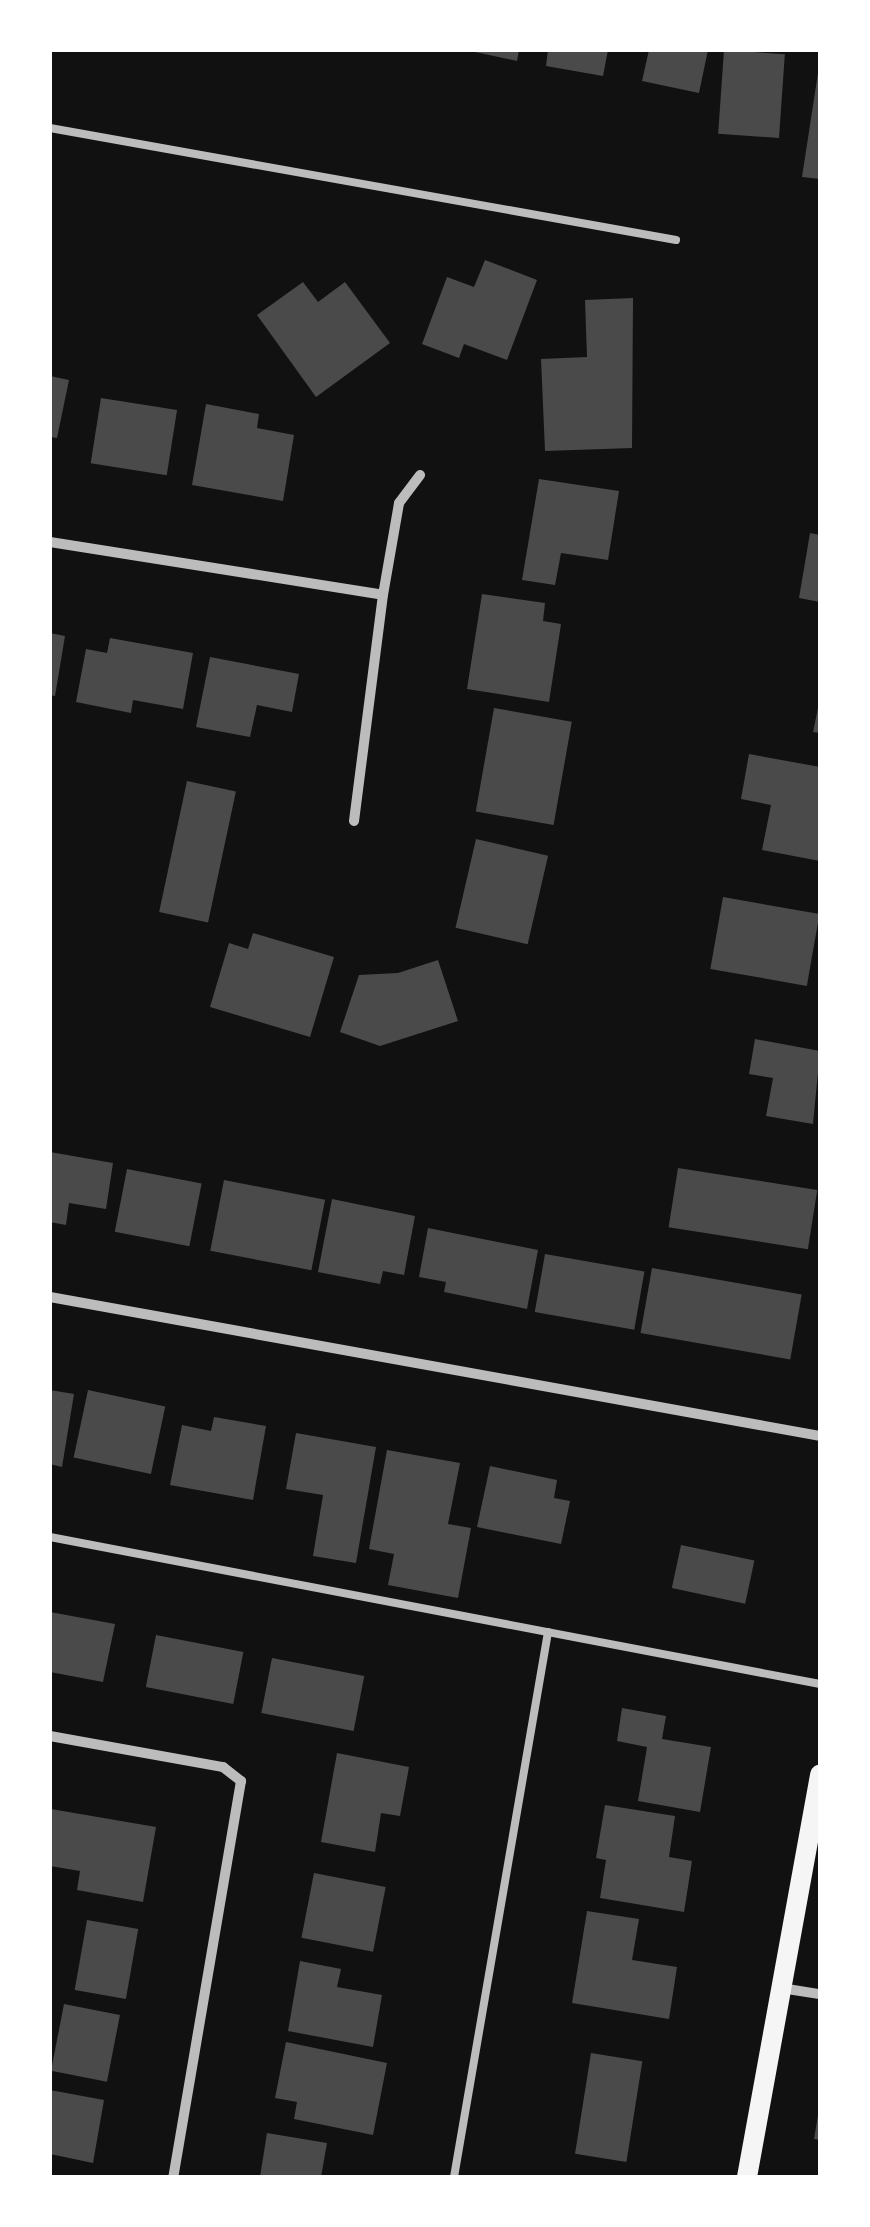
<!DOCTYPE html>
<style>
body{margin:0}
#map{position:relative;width:870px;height:2227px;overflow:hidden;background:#111;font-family:Roboto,sans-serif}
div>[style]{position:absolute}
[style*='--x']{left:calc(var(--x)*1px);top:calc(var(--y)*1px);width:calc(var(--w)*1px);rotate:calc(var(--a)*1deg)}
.building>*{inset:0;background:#4a4a4a;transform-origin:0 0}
.service>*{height:8px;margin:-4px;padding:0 4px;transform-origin:4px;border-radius:4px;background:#bcbcbc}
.minor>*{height:10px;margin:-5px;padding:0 5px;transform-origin:5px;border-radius:5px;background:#bcbcbc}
.secondary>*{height:20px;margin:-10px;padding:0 10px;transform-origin:10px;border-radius:10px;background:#f5f5f5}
span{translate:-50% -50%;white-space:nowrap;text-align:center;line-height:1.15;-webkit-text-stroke:8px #fff;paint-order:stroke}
.frame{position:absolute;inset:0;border:52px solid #fff;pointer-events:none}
</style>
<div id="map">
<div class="building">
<div style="clip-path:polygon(466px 50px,519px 50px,517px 61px)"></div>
<div style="clip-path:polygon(548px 50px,608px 50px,603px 76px,546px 66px)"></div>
<div style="clip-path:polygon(649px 50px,708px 50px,699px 93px,642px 81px)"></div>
<div style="left:724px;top:50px;width:61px;height:84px;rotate:4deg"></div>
<div style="clip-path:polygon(818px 73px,820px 73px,820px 179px,802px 177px)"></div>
<div style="clip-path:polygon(485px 260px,537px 280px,507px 360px,464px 344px,459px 358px,422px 344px,447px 277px,474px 287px)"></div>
<div style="clip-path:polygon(303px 282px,318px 302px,345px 282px,390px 343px,316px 397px,257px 315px)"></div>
<div style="clip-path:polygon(633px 298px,632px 448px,545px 451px,541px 359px,587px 357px,585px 300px)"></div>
<div style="clip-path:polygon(50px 376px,69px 380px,57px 438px,50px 437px)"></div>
<div style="left:101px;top:398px;width:77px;height:66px;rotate:9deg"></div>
<div style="clip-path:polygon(206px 404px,259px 414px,257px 428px,294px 435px,283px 501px,192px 485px)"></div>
<div style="clip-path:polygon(539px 479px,619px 491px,608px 560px,561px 553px,555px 585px,522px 580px)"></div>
<div style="clip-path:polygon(810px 533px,820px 535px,820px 602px,799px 598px)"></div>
<div style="clip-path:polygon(482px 594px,545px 603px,543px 621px,561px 624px,549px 702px,467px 689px)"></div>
<div style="clip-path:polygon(50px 633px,65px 636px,55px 696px,50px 695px)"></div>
<div style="clip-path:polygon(110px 638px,193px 653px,183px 709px,133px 700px,131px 713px,76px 702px,86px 649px,107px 653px)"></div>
<div style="clip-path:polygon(210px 657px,299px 674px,292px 712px,257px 705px,250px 737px,196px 727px)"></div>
<div style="left:494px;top:708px;width:79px;height:105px;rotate:10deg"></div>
<div style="clip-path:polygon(818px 708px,820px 708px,820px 733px,813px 732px)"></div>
<div style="clip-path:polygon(749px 754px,820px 767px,820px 861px,762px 850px,771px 805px,741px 799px)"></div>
<div style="left:187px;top:781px;width:50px;height:134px;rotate:12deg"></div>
<div style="left:476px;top:839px;width:74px;height:91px;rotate:13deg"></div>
<div style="left:723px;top:897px;width:98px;height:73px;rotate:10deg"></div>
<div style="clip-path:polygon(253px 933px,334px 957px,310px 1037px,210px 1007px,229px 943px,248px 949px)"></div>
<div style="clip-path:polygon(438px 960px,458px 1021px,380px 1046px,340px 1032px,359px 975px,398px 973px)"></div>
<div style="clip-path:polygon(755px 1039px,820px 1051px,813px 1124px,766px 1116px,773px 1078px,749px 1074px)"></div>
<div style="clip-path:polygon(50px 1152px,113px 1163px,106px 1209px,69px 1203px,66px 1225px,50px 1222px)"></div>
<div style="left:678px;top:1168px;width:141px;height:60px;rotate:9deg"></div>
<div style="left:127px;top:1169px;width:76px;height:64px;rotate:11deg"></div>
<div style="left:224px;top:1180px;width:103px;height:72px;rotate:11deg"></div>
<div style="clip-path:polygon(332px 1199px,415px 1216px,404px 1275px,383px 1271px,380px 1284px,318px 1272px)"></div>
<div style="clip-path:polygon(428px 1228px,538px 1250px,527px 1309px,444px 1292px,446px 1282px,419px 1277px)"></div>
<div style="left:545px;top:1254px;width:101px;height:59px;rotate:10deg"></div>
<div style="left:652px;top:1268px;width:152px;height:66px;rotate:10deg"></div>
<div style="clip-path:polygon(50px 1390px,74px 1394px,62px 1467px,50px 1464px)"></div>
<div style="left:88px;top:1390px;width:79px;height:69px;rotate:12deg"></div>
<div style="clip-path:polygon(214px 1417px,266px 1426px,253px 1500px,170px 1485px,182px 1425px,211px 1431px)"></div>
<div style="clip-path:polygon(296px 1433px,376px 1447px,356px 1563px,313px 1556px,323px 1495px,286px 1489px)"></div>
<div style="clip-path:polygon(387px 1450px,460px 1463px,448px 1524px,471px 1528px,458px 1598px,388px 1585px,394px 1554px,369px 1549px)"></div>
<div style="clip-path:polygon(490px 1466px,557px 1480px,554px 1498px,570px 1501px,561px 1544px,477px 1527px)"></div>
<div style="left:681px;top:1545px;width:75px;height:44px;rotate:12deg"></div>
<div style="clip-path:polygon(50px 1612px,115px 1624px,103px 1682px,50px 1672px)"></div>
<div style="left:156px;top:1635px;width:89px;height:53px;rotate:11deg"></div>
<div style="left:272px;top:1658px;width:94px;height:56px;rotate:11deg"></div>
<div style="clip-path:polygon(622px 1708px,666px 1716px,662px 1739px,711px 1747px,700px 1812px,638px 1801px,647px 1747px,617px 1741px)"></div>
<div style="clip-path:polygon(337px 1753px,409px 1767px,400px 1816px,381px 1813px,375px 1852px,321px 1842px)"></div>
<div style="clip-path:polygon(605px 1805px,675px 1816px,669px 1857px,692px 1861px,684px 1912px,600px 1898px,606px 1860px,596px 1858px)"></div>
<div style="clip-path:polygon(51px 1809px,156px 1827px,143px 1902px,77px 1890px,80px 1871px,50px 1866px)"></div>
<div style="left:314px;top:1873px;width:73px;height:66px;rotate:11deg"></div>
<div style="clip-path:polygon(587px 1911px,639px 1919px,632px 1960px,677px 1967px,669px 2019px,572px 2003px)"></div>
<div style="left:87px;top:1920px;width:52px;height:71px;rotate:10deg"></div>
<div style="clip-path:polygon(300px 1961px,341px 1969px,337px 1987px,382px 1995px,373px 2047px,288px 2031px)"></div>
<div style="left:64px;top:2004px;width:57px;height:68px;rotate:11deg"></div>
<div style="clip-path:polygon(286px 2042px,387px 2063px,373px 2135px,294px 2119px,297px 2102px,275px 2098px)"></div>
<div style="left:591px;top:2053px;width:52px;height:102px;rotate:9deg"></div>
<div style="clip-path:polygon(50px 2090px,104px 2100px,93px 2163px,50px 2154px)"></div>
<div style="clip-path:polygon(818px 2115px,820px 2115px,820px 2140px,814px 2139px)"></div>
<div style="clip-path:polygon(267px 2133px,327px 2143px,321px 2177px,260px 2177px)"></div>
</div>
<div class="service">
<div style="--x:50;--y:128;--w:636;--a:10.14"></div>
<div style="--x:50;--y:1537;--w:784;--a:10.81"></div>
<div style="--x:454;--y:2177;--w:553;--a:-80.21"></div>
</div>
<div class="minor">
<div style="--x:50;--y:542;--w:337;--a:9"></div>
<div style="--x:383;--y:595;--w:93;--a:-80.1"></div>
<div style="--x:399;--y:503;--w:35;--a:-53"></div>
<div style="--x:354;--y:821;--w:228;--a:-82.7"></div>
<div style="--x:50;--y:1297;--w:782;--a:10.23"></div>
<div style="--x:50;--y:1736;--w:176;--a:10.2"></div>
<div style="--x:223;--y:1767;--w:23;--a:38"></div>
<div style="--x:241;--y:1781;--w:402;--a:99.7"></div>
<div style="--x:781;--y:1988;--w:39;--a:9"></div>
</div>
<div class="secondary">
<div style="--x:747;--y:2177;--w:409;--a:-79.7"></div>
</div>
<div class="frame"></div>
</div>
